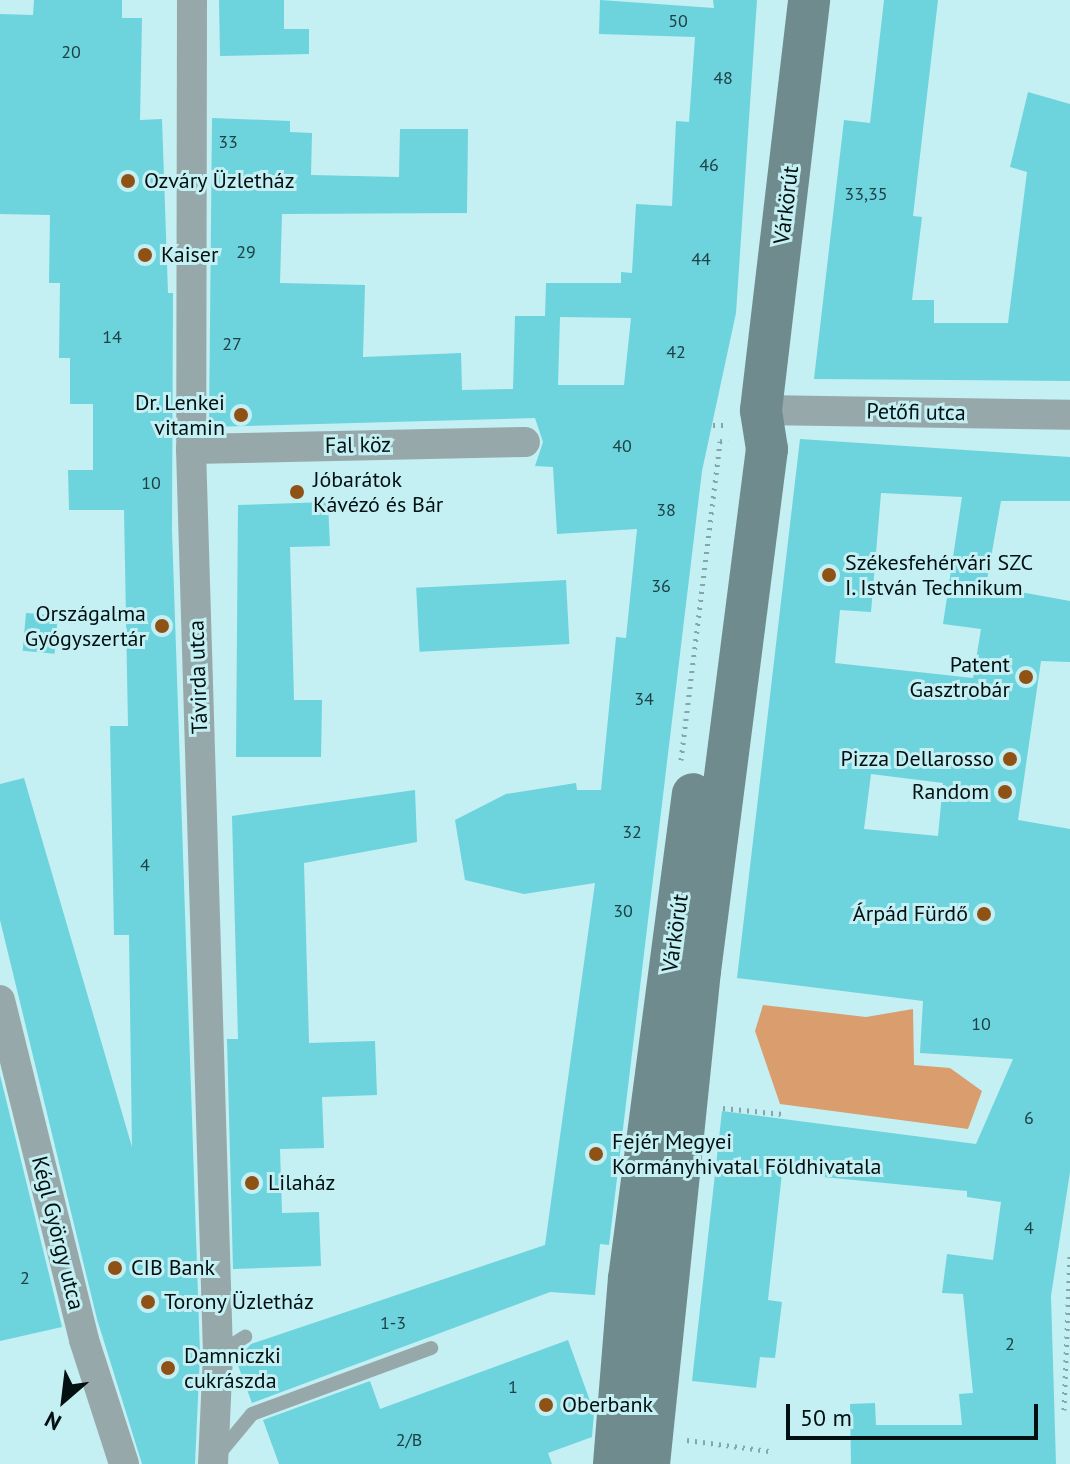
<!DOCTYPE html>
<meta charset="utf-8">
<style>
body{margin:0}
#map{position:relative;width:1070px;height:1464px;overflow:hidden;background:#c4eff3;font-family:"PT Sans",sans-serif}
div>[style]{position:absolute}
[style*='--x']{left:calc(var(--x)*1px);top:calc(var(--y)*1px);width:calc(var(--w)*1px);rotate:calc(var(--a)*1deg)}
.forest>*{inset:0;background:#da9e6e}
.building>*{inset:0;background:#6dd3dd;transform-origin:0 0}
.path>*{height:5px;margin-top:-2.5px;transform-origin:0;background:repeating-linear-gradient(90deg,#84a5a9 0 2px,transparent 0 8px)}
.lane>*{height:14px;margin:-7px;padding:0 7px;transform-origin:7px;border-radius:7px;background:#97a8aa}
.street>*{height:30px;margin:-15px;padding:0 15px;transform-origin:15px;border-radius:15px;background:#97a8aa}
.secondary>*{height:42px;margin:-21px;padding:0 21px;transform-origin:21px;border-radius:21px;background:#708b8d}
.dots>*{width:22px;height:22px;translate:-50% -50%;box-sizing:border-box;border:4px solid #c4eff3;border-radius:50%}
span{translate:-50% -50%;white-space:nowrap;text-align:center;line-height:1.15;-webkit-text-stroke:6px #c4eff3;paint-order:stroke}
.number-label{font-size:18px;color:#1d4145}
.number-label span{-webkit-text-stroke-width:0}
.poi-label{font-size:22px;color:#021012}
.left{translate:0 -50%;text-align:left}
.right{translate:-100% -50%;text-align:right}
.street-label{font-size:22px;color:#021012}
.north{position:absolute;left:24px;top:1360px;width:80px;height:80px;-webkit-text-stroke:6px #c4eff3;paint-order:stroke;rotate:208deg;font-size:22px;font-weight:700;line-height:32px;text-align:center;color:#021012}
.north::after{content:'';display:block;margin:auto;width:28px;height:36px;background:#021012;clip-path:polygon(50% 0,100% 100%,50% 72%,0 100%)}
.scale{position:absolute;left:786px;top:1404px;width:252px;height:36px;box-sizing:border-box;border:4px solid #021012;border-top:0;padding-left:10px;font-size:24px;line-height:28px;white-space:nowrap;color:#021012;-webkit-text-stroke:6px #c4eff3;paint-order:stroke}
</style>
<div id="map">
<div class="forest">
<div style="clip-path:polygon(763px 1005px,866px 1017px,913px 1009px,914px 1065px,950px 1068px,982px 1091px,968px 1129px,780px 1104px,755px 1031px)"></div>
</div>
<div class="building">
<div style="clip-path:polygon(34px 0,122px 0,122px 18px,142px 18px,140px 120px,162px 119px,168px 293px,173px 293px,172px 531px,200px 1354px,195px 1464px,142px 1464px,97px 1319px,0 920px,0 784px,24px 778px,132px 1147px,129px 935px,114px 935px,110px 726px,128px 726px,124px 510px,69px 510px,68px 470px,93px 470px,93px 404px,70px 404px,70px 358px,59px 358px,60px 283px,49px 283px,50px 215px,0 214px,0 14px,33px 15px)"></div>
<div style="clip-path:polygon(219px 0,284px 0,284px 29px,309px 29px,309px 54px,220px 56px)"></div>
<div style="clip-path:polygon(evenodd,600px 0,714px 8px,713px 0,757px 0,736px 313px,702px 471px,609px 1245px,600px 1244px,595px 1295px,550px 1292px,252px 1403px,236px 1360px,251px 1344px,545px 1245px,595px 883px,524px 894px,465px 880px,455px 820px,506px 794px,576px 783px,577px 790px,601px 790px,616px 637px,626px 638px,637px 529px,557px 534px,553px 467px,535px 466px,543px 442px,535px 418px,209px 427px,212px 118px,290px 121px,290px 132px,312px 133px,311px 175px,399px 177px,400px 129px,468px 129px,467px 213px,282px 214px,280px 283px,365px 285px,363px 357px,461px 353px,462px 390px,513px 389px,515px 316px,545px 316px,546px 283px,621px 283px,621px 272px,632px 273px,636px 204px,672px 206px,676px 121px,689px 122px,695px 37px,599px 34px,600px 0,560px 317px,631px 318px,624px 385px,558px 385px,560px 317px)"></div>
<div style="clip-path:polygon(884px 0,938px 0,913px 216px,922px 217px,912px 300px,934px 300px,934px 323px,1008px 323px,1027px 172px,1010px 167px,1028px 92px,1070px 104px,1070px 381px,814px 379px,844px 120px,870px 123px)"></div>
<div style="clip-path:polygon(evenodd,800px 439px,1070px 457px,1070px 501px,1001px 501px,986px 586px,1070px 601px,1070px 662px,1041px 661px,1018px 820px,1070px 829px,1070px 1172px,1051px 1296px,1056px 1464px,851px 1464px,850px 1404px,875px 1403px,876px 1425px,962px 1425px,959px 1394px,973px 1393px,963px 1294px,942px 1293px,947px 1254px,993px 1260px,1001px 1202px,967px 1197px,967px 1191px,782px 1173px,768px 1300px,782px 1302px,775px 1358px,760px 1357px,756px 1388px,692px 1381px,722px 1111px,976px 1144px,1013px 1059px,920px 1053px,923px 1001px,737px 978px,800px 439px,881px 493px,962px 497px,943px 624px,981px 629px,973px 678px,835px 663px,840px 610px,871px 612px,881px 493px,800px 439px,871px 774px,943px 783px,938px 836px,864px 829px,871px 774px)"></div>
<div style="clip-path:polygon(328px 502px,330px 546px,290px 547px,294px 700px,322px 700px,321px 757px,236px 757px,238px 505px)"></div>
<div style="left:566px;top:580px;width:64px;height:150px;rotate:87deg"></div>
<div style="left:26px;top:613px;width:32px;height:38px;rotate:5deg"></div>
<div style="clip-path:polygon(415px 790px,417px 842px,304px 863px,309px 1043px,375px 1041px,377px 1095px,322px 1097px,324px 1148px,280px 1149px,282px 1213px,319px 1212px,321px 1266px,233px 1269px,227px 1039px,238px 1039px,232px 816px)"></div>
<div style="clip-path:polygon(0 1075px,62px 1327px,0 1341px)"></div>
<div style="clip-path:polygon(568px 1340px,594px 1412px,592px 1437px,548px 1453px,552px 1464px,279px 1464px,263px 1420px,370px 1381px,380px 1409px)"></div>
</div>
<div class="path">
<div style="--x:713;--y:425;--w:12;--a:0"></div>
<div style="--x:681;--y:760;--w:321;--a:-83"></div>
<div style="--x:720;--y:441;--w:8;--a:7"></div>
<div style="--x:723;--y:1108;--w:60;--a:5.7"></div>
<div style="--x:1064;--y:1410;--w:157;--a:-87.8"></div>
<div style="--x:687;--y:1440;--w:83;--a:7.6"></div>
</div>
<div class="lane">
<div style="--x:219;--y:1353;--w:31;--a:-32"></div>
<div style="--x:218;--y:1455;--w:53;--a:-50.3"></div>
<div style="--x:252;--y:1414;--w:191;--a:-20.2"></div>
</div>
<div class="street">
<div style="--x:192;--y:0;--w:449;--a:90.1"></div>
<div style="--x:191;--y:449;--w:905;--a:88.29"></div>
<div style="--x:218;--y:1354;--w:110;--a:92.6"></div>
<div style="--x:761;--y:410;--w:309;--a:0.9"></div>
<div style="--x:191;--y:449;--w:334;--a:-1.2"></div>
<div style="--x:0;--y:1000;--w:350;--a:76.1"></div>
<div style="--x:84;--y:1340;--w:130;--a:72.1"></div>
</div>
<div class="secondary">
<div style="--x:614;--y:1464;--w:186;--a:-85.4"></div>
<div style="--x:629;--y:1279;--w:489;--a:-82.5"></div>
<div style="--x:649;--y:1464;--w:496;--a:-84.1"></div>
<div style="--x:700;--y:971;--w:526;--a:-82.69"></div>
<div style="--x:767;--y:449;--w:39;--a:-99"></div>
<div style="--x:761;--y:410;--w:413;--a:-83.3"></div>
</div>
<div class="dots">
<div style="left:128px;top:181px;background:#8f5114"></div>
<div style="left:145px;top:255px;background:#8f5114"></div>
<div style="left:241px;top:415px;background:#8f5114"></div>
<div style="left:297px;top:492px;background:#8f5114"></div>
<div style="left:829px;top:575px;background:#8f5114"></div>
<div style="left:162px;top:626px;background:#8f5114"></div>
<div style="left:1026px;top:677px;background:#8f5114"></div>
<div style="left:1010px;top:759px;background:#8f5114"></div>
<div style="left:1005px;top:792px;background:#8f5114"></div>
<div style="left:984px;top:914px;background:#8f5114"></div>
<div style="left:596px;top:1154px;background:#8f5114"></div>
<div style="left:252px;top:1183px;background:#8f5114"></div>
<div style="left:115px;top:1268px;background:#8f5114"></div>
<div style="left:148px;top:1302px;background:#8f5114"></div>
<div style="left:168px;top:1368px;background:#8f5114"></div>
<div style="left:546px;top:1405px;background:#8f5114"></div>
</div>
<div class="number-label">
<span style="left:678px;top:21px">50</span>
<span style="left:71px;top:52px">20</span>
<span style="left:723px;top:78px">48</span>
<span style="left:228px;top:142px">33</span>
<span style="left:709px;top:165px">46</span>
<span style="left:866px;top:194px">33,35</span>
<span style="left:246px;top:252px">29</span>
<span style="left:701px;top:259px">44</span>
<span style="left:112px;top:337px">14</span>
<span style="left:232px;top:344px">27</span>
<span style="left:676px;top:352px">42</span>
<span style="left:622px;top:446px">40</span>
<span style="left:151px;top:483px">10</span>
<span style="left:666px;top:510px">38</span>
<span style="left:661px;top:586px">36</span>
<span style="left:644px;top:699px">34</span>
<span style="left:632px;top:832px">32</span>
<span style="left:145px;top:865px">4</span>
<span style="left:623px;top:911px">30</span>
<span style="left:981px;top:1024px">10</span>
<span style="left:1029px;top:1118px">6</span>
<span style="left:1029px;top:1228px">4</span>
<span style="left:25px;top:1278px">2</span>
<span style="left:393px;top:1323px">1-3</span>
<span style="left:1010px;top:1344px">2</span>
<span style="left:513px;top:1387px">1</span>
<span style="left:409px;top:1440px">2/B</span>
</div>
<div class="poi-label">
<span class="left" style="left:144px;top:181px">Ozváry Üzletház</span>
<span class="left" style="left:161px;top:255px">Kaiser</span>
<span class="right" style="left:225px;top:415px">Dr. Lenkei<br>vitamin</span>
<span class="left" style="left:313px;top:492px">Jóbarátok<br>Kávézó és Bár</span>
<span class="left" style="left:845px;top:575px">Székesfehérvári SZC<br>I. István Technikum</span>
<span class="right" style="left:146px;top:626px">Országalma<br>Gyógyszertár</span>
<span class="right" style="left:1010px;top:677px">Patent<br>Gasztrobár</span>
<span class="right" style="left:994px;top:759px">Pizza Dellarosso</span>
<span class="right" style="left:989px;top:792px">Random</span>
<span class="right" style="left:968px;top:914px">Árpád Fürdő</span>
<span class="left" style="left:612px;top:1154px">Fejér Megyei<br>Kormányhivatal Földhivatala</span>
<span class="left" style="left:268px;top:1183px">Lilaház</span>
<span class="left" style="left:131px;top:1268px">CIB Bank</span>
<span class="left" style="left:164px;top:1302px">Torony Üzletház</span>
<span class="left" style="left:184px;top:1368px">Damniczki<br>cukrászda</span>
<span class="left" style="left:562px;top:1405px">Oberbank</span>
</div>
<div class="street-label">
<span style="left:786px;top:205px;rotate:-83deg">Várkörút</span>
<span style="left:916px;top:412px;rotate:1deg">Petőfi utca</span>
<span style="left:358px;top:445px;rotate:-1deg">Fal köz</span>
<span style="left:198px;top:677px;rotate:-92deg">Távirda utca</span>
<span style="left:675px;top:933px;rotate:-82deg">Várkörút</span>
<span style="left:58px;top:1233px;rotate:76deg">Kégl György utca</span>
</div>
<div class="north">N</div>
<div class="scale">50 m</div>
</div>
